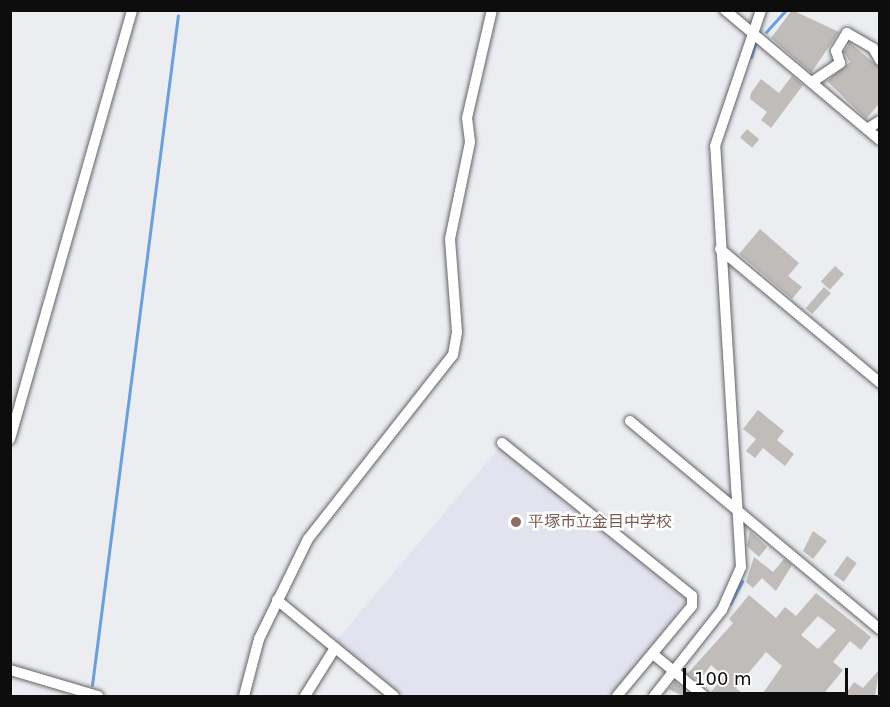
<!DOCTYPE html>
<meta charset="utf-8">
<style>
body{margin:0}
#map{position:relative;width:890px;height:707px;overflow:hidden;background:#ecedf1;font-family:"DejaVu Sans","Noto Sans JP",sans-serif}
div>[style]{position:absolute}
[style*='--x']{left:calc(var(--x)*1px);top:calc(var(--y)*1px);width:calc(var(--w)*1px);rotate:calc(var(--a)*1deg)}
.built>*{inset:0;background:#e3e3ef}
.stream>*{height:3px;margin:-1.5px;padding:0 1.5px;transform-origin:1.5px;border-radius:1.5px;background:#66a0e2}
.building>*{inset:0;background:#c0bcb9;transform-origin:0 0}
.roads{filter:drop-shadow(0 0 2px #646468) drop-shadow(0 0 2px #646468)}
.minor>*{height:10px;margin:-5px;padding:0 5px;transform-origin:5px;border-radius:5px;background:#fff}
.dots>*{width:16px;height:16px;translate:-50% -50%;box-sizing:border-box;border:3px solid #fff;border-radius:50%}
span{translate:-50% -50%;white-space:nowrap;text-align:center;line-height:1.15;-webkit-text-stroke:5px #fff;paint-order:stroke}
.education-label{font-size:16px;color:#785e54}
.left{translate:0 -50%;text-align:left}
.frame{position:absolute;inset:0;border:12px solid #0d0d0e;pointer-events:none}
.scale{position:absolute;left:683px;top:668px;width:165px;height:27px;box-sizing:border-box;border:3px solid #0d0d0e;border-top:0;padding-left:8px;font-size:18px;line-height:21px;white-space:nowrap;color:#0d0d0e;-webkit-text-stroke:4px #fff;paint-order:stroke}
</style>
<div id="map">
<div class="built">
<div style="clip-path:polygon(501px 446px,688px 598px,611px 696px,401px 696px,335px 642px)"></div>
</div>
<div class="stream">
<div style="--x:766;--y:32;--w:30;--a:-48"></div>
<div style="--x:751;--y:57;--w:14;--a:-73"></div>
<div style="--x:730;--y:604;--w:26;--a:-62"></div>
<div style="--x:92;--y:685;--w:675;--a:-82.69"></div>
</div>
<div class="building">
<div style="clip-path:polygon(792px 10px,839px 32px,811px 73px,771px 38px)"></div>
<div style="clip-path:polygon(850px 43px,879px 67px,879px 104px,866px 119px,827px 81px,850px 62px,844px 52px)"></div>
<div style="clip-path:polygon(792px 76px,803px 85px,771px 128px,761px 120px,767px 112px,750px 99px,751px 93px,761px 79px,779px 93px)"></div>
<div style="left:747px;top:129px;width:16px;height:11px;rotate:40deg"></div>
<div style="clip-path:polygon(760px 229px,799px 263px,788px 276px,802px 287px,792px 299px,739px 254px)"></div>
<div style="left:835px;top:266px;width:12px;height:21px;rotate:42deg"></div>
<div style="left:824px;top:287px;width:9px;height:28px;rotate:41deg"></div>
<div style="clip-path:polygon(758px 410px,784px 431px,777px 440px,794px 454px,785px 466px,763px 448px,755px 458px,746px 451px,756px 439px,743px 429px)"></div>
<div style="clip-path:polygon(750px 531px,767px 547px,759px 557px,747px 546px)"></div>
<div style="clip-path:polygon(813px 531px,827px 541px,813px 559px,803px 551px)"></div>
<div style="left:847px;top:556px;width:12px;height:23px;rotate:35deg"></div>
<div style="clip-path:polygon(754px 557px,773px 572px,784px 559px,792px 565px,776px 591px,762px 578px,753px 588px,746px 582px)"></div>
<div style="clip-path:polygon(evenodd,816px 593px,871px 637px,861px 650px,850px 641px,833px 662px,843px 670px,822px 696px,761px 696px,782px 666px,766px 652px,736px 688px,745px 696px,711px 692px,724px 676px,711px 665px,699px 681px,688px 673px,733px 623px,729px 619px,749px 595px,776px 618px,785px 607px,796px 616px,816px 593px,818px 616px,836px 630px,818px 649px,801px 635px,818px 616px)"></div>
<div style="clip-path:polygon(879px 670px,875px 696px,844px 696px,854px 682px,863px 688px)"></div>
<div style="clip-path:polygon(675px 682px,686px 691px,682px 696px,669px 689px)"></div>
</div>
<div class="roads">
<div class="minor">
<div style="--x:725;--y:10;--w:202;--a:40"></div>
<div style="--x:812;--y:82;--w:34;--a:-34"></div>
<div style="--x:840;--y:63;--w:13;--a:-108"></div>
<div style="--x:836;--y:51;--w:21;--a:-59"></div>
<div style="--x:847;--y:33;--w:30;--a:30"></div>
<div style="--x:873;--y:48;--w:14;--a:60"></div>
<div style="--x:867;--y:129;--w:15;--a:-32"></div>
<div style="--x:720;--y:249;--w:209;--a:39.9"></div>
<div style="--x:630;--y:421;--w:325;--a:39.8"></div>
<div style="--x:10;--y:439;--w:446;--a:-74.1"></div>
<div style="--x:502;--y:443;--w:244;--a:38.8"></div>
<div style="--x:692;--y:596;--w:10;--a:90"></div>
<div style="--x:692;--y:606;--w:117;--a:129.8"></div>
<div style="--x:277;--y:600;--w:151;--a:39.4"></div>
<div style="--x:653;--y:654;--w:66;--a:39.5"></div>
<div style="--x:10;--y:670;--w:92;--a:16.5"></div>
<div style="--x:244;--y:696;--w:59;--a:-75.3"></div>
<div style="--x:259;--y:639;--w:111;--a:-63.9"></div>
<div style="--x:308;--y:539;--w:234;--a:-51.8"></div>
<div style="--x:453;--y:355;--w:23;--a:-80"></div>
<div style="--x:457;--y:332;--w:93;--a:-94.3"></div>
<div style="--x:450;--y:239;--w:99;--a:-78.3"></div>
<div style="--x:470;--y:142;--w:24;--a:-97"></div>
<div style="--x:467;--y:118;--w:111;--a:-77"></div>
<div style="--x:305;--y:696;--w:57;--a:-58"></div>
<div style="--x:654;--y:696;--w:110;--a:-51.7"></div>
<div style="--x:722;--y:610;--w:47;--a:-66.2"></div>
<div style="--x:741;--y:567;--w:422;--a:-93.5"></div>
<div style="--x:715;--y:146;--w:144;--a:-71.3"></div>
</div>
</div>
<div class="dots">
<div style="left:516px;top:522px;background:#8d6e63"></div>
</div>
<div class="education-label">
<span class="left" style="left:528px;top:522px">平塚市立金目中学校</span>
</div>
<div class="frame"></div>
<div class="scale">100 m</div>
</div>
